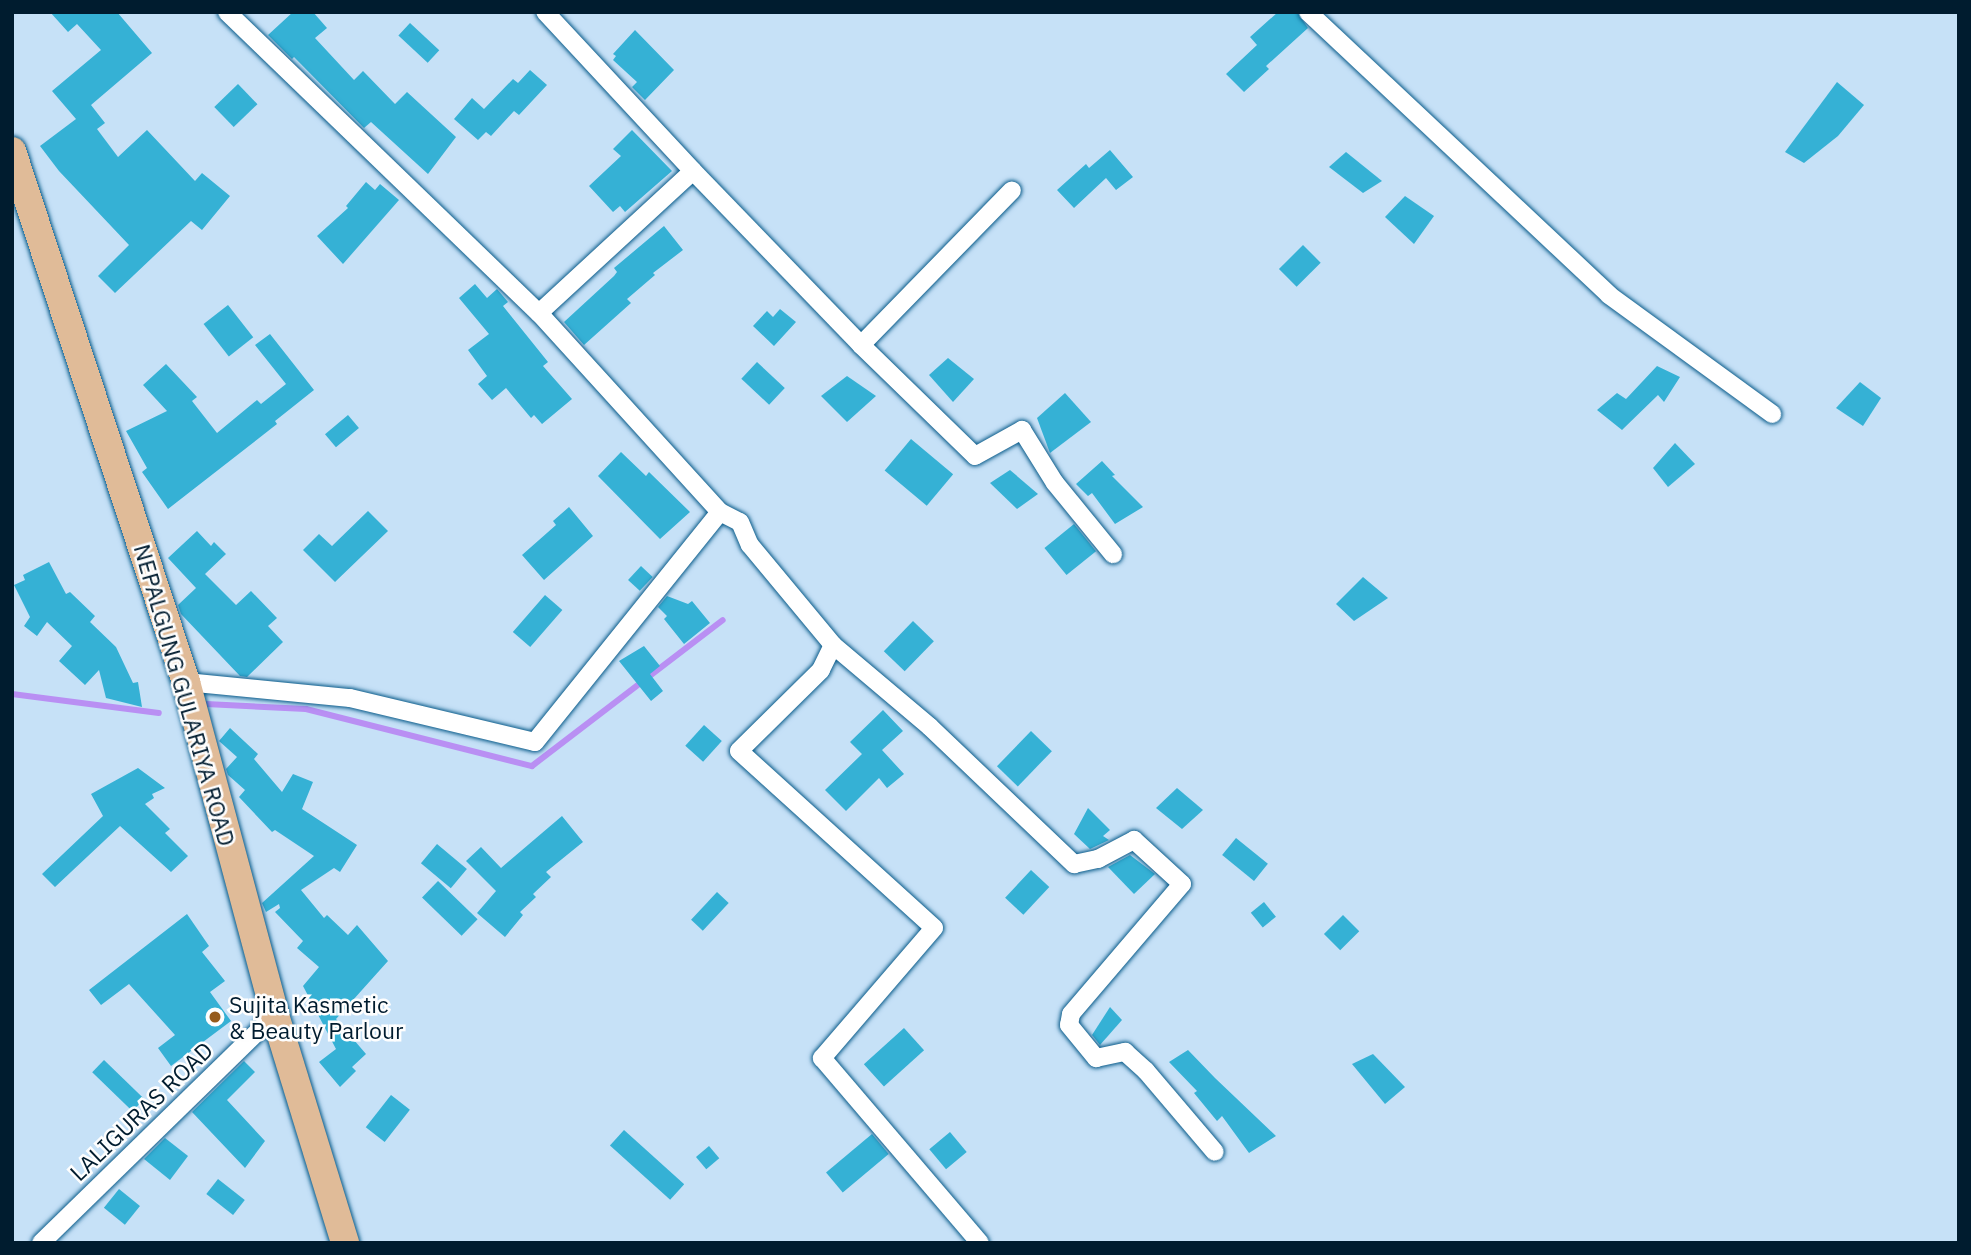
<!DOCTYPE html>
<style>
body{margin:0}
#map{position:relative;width:1971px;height:1255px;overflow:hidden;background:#c6e1f7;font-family:"IBM Plex Sans",sans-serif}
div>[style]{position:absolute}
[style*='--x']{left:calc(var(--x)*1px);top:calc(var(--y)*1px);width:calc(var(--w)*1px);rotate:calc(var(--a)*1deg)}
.stream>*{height:6px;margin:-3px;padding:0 3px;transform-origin:3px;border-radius:3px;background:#b98ff3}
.building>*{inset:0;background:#35b1d5;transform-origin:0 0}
.roads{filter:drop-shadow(0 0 2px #095b8a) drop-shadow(0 0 2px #095b8a)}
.minor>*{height:18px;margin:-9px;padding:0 9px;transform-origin:9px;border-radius:9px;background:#fff}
.primary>*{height:28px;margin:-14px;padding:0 14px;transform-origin:14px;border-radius:14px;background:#e0bb98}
.dots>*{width:19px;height:19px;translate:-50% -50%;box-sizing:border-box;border:4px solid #fefefe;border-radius:50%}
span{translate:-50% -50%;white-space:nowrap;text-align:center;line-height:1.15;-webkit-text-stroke:5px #fefefe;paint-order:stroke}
.street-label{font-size:23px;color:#001c2f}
.poi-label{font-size:23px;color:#001c2f}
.left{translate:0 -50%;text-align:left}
.frame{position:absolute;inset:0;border:14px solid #001c2f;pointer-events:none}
</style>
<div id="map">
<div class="stream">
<div style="--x:12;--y:694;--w:148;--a:7.4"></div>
<div style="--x:206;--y:704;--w:100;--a:2.9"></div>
<div style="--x:306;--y:709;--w:233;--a:14.2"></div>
<div style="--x:532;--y:766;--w:240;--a:-37.4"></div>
</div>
<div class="building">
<div style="clip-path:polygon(50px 12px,117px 12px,152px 53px,91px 105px,105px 123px,97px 129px,118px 157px,147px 130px,195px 181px,202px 173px,230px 196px,202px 230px,191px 221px,115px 293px,98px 276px,129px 245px,59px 171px,40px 146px,76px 119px,52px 91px,101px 50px,77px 24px,68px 32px)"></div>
<div style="clip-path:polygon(293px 12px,313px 12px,327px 28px,315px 38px,354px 80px,363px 71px,395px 104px,407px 92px,456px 137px,428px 174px,371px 122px,364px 128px,294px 57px,292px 59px,268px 35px)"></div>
<div style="clip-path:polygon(1278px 12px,1297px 12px,1308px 28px,1266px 66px,1269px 69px,1244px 92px,1226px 74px,1257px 45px,1250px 37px)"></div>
<div style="left:410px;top:23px;width:40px;height:17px;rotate:43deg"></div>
<div style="clip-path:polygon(635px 30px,674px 70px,645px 100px,632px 87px,637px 82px,613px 60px,616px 56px,613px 54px)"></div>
<div style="clip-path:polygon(530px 70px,547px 85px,519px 115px,514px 111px,491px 136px,486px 132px,478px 140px,454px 119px,472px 98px,484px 109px,513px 79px,518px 83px)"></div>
<div style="clip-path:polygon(1837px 82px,1864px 105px,1838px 136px,1804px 163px,1785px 152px)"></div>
<div style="left:238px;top:84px;width:28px;height:33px;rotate:46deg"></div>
<div style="clip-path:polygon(632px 130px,672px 171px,625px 212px,620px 206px,613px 212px,589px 186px,621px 156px,613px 149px)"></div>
<div style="clip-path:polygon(1110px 150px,1133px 177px,1116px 190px,1106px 178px,1074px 208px,1057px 190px,1086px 164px,1089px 168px)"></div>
<div style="clip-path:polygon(1346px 152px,1382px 181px,1363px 193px,1329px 167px)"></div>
<div style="clip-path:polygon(366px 182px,375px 190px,380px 184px,399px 200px,343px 264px,317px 236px,348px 208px,346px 206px)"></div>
<div style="clip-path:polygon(1405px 196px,1434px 216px,1414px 244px,1385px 217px)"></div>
<div style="clip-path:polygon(664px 226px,683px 250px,653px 273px,655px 275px,627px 299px,631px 303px,584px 345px,564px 322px,614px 276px,617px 272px,614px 268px)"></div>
<div style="left:1303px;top:245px;width:25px;height:34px;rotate:45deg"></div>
<div style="clip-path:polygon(475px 284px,487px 298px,497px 289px,508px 302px,503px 306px,548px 362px,543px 366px,572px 399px,542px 424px,534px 415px,531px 418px,506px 388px,492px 400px,478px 384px,487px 376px,468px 350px,489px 334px,459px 298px)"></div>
<div style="left:228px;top:305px;width:41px;height:31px;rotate:52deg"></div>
<div style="clip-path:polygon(780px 309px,796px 322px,774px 346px,753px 326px,767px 311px,773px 317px)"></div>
<div style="clip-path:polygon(270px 334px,314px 390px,275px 421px,277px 424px,168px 509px,142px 472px,147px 468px,126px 431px,167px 411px,143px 385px,166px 364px,197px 397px,192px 401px,217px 433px,257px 400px,261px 404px,286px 384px,255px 345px)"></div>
<div style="clip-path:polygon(948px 358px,974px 379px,953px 402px,929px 375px)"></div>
<div style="left:757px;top:362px;width:38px;height:23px;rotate:43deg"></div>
<div style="clip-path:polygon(1657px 366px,1680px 377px,1664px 402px,1658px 395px,1622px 430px,1597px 410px,1617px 393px,1626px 399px)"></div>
<div style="clip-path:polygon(847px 376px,876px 396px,847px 422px,821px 396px)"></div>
<div style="clip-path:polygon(1860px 382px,1881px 398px,1863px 426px,1836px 408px)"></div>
<div style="clip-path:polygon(1065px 393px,1091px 422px,1050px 453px,1037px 418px)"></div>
<div style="left:348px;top:415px;width:17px;height:30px;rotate:50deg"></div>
<div style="left:911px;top:439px;width:55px;height:41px;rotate:40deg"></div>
<div style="clip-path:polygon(1675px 443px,1695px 464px,1668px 487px,1653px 468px)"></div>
<div style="clip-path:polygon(621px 452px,646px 476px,649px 472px,690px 512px,660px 539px,598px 476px)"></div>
<div style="clip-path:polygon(1102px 461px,1115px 475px,1112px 476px,1143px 507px,1115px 524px,1092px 493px,1088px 496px,1076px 484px)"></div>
<div style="clip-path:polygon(1010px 470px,1038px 494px,1017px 509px,990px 483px)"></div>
<div style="clip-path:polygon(569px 507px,593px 536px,544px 580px,522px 555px,556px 525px,553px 521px)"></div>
<div style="clip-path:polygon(368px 511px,388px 531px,335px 582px,303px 550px,319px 534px,332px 546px)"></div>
<div style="left:1074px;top:524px;width:35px;height:38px;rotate:51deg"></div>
<div style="clip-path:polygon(197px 531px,211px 546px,214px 542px,226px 554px,205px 574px,236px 605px,251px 591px,277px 618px,268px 626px,283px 642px,247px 677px,240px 676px,181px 614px,178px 605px,196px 588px,168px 558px)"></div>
<div style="clip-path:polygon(49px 562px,66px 594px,70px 592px,95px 616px,90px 622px,116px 647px,133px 683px,138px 682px,142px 707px,106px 698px,99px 670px,85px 685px,59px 661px,72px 646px,47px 622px,37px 636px,24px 626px,30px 617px,14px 585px,25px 580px,23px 575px)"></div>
<div style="left:641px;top:566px;width:16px;height:19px;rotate:43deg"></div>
<div style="clip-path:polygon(1363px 577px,1388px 598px,1354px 621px,1336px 604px)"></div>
<div style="left:545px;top:595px;width:23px;height:49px;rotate:41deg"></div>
<div style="clip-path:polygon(667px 596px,688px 604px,692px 601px,710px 623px,684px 644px,664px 619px,667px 616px,658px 607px)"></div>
<div style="left:913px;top:621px;width:29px;height:42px;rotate:44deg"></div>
<div style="clip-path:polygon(644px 646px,660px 666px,650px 674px,663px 691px,651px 701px,619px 661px)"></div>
<div style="clip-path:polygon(883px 710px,903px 731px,882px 750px,904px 774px,887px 788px,879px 778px,846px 811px,825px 790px,862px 754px,850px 742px)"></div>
<div style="left:704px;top:725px;width:24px;height:28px;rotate:42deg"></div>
<div style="clip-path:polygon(230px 728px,258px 754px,254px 759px,282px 792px,293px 774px,313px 782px,302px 809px,357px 845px,340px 872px,334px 868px,301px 890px,324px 918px,327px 915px,348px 935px,357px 925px,388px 961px,336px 1019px,366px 1054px,352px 1067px,356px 1071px,340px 1087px,319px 1062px,336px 1049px,303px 986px,319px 967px,297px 948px,303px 941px,275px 912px,280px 908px,279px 904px,266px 912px,262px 903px,314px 856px,275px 830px,272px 832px,239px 797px,245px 790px,228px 775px,226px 769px,237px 757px,219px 741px)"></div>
<div style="left:1031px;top:731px;width:29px;height:49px;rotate:44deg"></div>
<div style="clip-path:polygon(138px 768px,165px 788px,152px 794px,154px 798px,145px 804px,170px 829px,165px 833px,188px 856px,171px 872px,120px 826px,55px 887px,42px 874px,103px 816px,91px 794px)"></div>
<div style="clip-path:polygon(1177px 788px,1203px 810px,1182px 829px,1156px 808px)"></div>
<div style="clip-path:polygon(1088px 808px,1110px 830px,1103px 836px,1109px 840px,1090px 849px,1074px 834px)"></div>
<div style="clip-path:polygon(562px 816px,583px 842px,546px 872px,551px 877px,533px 894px,536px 897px,520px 912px,523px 915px,505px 937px,477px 913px,496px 891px,466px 861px,481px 847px,501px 868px)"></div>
<div style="left:1236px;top:838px;width:41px;height:22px;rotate:39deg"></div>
<div style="left:437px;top:844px;width:39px;height:25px;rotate:40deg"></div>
<div style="clip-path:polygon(1130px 855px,1155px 874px,1134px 894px,1108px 867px)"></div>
<div style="left:1031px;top:870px;width:25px;height:38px;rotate:43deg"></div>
<div style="left:438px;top:881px;width:55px;height:23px;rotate:44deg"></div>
<div style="left:717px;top:892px;width:16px;height:38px;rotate:43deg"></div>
<div style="left:1264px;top:902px;width:19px;height:17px;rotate:51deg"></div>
<div style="clip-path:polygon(187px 914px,209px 946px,202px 952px,225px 981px,210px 992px,231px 1021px,171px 1066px,158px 1048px,175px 1035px,129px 984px,101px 1005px,89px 990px)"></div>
<div style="left:1343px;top:915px;width:23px;height:27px;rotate:45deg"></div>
<div style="clip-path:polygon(1110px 1007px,1122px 1020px,1100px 1045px,1092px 1035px)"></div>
<div style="left:904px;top:1028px;width:30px;height:54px;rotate:48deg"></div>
<div style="clip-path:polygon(1188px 1050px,1215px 1078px,1276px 1136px,1249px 1153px,1222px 1116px,1217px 1121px,1194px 1093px,1197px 1091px,1169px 1062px)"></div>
<div style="clip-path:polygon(1373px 1054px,1405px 1087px,1385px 1104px,1352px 1064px)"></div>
<div style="left:104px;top:1060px;width:56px;height:17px;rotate:44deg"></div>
<div style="clip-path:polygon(244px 1061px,255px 1072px,227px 1100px,265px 1141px,245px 1168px,192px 1112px)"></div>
<div style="left:391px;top:1095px;width:24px;height:41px;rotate:38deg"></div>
<div style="left:624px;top:1130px;width:81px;height:21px;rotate:42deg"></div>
<div style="left:950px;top:1132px;width:26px;height:27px;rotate:50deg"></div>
<div style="left:872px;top:1134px;width:26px;height:60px;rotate:50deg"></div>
<div style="clip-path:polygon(165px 1138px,188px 1156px,170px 1180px,144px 1159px)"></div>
<div style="left:709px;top:1146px;width:16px;height:17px;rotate:50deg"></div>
<div style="left:218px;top:1179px;width:34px;height:19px;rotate:38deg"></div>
<div style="left:119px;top:1189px;width:27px;height:24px;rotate:39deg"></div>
</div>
<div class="roads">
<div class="minor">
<div style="--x:227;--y:12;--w:434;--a:44"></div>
<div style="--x:1308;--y:12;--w:413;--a:43.2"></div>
<div style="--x:1609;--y:295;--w:202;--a:36.1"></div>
<div style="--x:693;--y:171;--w:242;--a:46"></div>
<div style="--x:861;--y:345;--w:159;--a:44.2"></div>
<div style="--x:975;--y:456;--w:54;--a:-29"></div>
<div style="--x:1022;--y:430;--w:62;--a:58.1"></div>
<div style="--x:1055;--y:483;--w:92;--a:50.8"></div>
<div style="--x:861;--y:345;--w:216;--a:-45.7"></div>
<div style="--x:720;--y:512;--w:22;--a:27"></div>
<div style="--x:740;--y:522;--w:25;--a:67"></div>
<div style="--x:750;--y:545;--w:130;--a:50.3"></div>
<div style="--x:833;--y:645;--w:127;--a:40.2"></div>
<div style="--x:930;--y:727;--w:199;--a:43.6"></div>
<div style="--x:1074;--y:864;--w:25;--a:-12"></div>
<div style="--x:1098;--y:859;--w:41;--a:-27.8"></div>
<div style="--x:1134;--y:840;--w:65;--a:42.5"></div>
<div style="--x:1182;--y:884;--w:171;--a:130.5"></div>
<div style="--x:1071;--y:1014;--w:11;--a:100"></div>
<div style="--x:1069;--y:1025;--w:43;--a:50.7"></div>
<div style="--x:1096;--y:1058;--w:30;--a:-12"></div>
<div style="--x:1125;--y:1052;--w:28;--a:42"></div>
<div style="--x:1146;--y:1071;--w:106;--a:49.6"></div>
<div style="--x:833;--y:645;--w:28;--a:116"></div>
<div style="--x:821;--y:670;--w:115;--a:135.4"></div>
<div style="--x:739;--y:751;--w:263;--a:42.2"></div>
<div style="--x:934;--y:928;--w:172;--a:130.7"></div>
<div style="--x:822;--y:1058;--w:243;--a:49.5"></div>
<div style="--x:186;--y:682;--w:165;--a:5.6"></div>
<div style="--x:350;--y:698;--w:190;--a:13.4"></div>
<div style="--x:535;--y:742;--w:295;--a:-51.2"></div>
<div style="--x:720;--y:512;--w:269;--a:-132.3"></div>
<div style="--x:539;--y:313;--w:209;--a:-42.7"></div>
<div style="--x:693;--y:171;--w:217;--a:-132.9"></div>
<div style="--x:41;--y:1243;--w:327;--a:-44.3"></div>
</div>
<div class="primary">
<div style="--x:12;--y:151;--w:559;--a:71.86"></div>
<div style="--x:186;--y:682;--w:345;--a:75"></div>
<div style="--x:275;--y:1015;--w:239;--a:72.9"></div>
</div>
</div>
<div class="dots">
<div style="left:215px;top:1017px;background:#965b1c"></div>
</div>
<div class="street-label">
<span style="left:185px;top:695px;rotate:74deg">NEPALGUNG GULARIYA ROAD</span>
<span style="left:141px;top:1111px;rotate:-44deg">LALIGURAS ROAD</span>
</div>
<div class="poi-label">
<span class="left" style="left:229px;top:1017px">Sujita Kasmetic<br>&amp; Beauty Parlour</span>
</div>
<div class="frame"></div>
</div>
